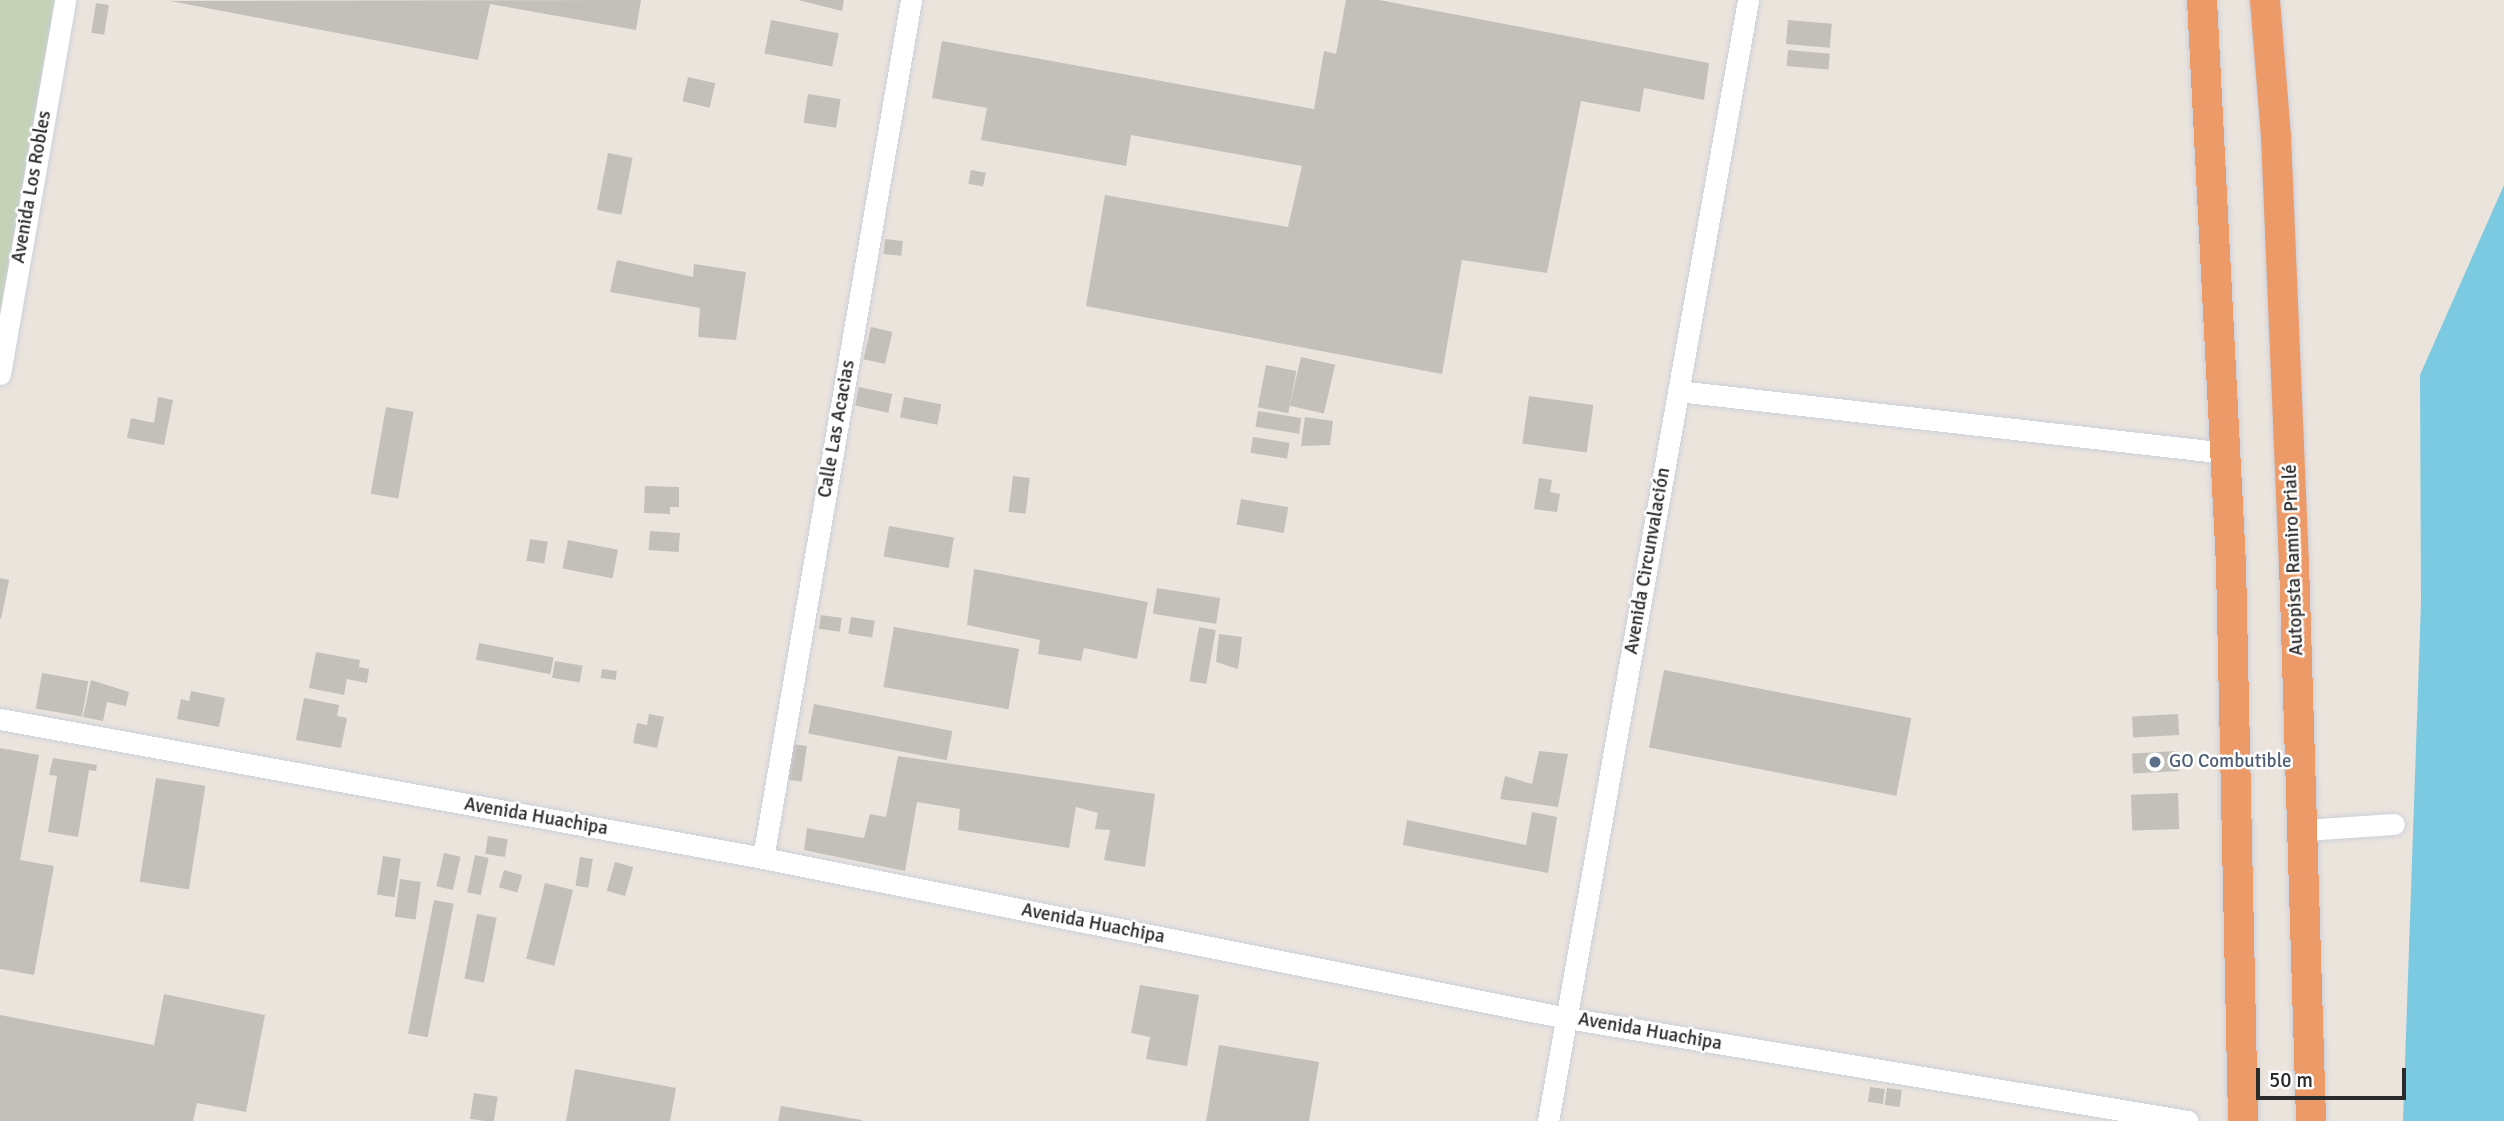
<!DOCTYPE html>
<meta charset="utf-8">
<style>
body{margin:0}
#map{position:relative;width:2504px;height:1121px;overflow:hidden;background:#eae4dd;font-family:Signika,sans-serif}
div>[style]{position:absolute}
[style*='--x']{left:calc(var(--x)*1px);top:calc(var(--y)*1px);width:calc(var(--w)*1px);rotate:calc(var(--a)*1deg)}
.cemetery>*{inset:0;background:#c5d2b6}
.water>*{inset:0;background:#7ccae1}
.building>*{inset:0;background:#c3bfb9;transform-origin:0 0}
.roads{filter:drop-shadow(0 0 2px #cccfda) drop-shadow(0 0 2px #cccfda)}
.minor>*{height:21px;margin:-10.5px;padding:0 10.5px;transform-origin:10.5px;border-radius:10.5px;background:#fff}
.highway>*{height:30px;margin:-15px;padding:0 15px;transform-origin:15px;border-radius:15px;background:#ec9a67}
.dots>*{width:19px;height:19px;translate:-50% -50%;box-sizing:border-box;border:4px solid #fff;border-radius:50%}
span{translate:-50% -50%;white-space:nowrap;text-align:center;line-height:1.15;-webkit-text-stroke:5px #fff;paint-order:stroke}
.street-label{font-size:19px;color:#2a2a2a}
.service-label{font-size:19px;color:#4e5e75}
.left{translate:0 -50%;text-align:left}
.scale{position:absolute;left:2256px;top:1068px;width:150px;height:32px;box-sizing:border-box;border:4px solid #2a2a2a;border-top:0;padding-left:9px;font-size:21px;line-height:24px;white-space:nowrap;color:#2a2a2a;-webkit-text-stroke:5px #fff;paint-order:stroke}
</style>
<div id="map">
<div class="cemetery">
<div style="clip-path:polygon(0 0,56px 0,0 332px)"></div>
</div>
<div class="water">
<div style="clip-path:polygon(2504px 185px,2504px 1121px,2403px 1121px,2421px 602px,2420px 375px)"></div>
</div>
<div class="building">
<div style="clip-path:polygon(641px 0,636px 30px,490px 4px,478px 60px,170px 1px)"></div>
<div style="clip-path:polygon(798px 0,844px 0,842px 11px)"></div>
<div style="clip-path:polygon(1346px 0,1379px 0,1709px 63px,1704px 100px,1644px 88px,1640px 112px,1581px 101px,1547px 273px,1462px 260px,1442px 374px,1086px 306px,1105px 195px,1288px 227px,1302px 166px,1131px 135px,1126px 166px,981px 140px,987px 108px,932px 98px,942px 41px,1314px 109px,1324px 51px,1336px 54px)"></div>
<div style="left:96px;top:3px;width:13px;height:30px;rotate:9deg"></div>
<div style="left:771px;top:20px;width:69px;height:34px;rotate:11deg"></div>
<div style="left:1788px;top:20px;width:44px;height:24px;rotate:5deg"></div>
<div style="left:1788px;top:50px;width:42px;height:16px;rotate:5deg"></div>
<div style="left:688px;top:77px;width:28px;height:25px;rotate:13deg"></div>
<div style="left:808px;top:94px;width:33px;height:29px;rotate:9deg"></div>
<div style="left:608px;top:153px;width:25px;height:58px;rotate:11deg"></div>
<div style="left:971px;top:170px;width:15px;height:14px;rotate:11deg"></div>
<div style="left:885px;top:239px;width:18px;height:15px;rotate:6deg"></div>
<div style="clip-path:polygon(617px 260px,693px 277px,694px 264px,746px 272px,736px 340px,698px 337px,700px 308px,610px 292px)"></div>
<div style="left:871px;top:327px;width:22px;height:33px;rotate:13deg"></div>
<div style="left:1301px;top:357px;width:35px;height:50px;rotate:13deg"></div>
<div style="left:1266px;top:365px;width:31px;height:43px;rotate:11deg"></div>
<div style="left:859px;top:387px;width:34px;height:19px;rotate:12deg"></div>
<div style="left:1529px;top:396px;width:65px;height:48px;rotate:8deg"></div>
<div style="clip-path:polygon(158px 397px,173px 400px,164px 445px,127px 438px,131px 418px,154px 423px)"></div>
<div style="left:904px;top:397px;width:38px;height:21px;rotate:11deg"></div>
<div style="left:386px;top:407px;width:28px;height:88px;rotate:10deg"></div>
<div style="left:1258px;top:411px;width:44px;height:16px;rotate:9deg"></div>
<div style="clip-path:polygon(1305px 417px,1333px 421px,1330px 445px,1301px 446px)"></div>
<div style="left:1253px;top:437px;width:37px;height:16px;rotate:9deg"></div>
<div style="left:1013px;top:476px;width:17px;height:36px;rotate:7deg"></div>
<div style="clip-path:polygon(1539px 478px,1552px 480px,1550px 492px,1560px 494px,1557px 512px,1534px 509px)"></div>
<div style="clip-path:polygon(645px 486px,679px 487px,679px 507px,670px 507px,670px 514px,644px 513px)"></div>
<div style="left:1241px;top:499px;width:48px;height:26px;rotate:10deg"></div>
<div style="left:889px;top:526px;width:66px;height:31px;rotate:10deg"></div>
<div style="left:650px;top:531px;width:30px;height:19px;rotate:4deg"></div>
<div style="left:530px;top:539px;width:18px;height:22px;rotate:9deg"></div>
<div style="left:568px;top:540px;width:51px;height:29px;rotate:11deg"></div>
<div style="clip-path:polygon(974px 569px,1148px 602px,1137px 659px,1084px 648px,1081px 661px,1038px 654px,1040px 640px,967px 625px)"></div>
<div style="clip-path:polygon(0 578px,9px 580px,1px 619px,0 618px)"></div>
<div style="left:1157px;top:588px;width:64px;height:26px;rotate:9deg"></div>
<div style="left:821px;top:615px;width:21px;height:14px;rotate:8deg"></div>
<div style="left:851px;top:617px;width:24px;height:17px;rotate:9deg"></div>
<div style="left:894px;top:627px;width:127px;height:61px;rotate:10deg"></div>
<div style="left:1199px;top:627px;width:17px;height:55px;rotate:10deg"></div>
<div style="clip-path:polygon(1219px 634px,1242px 637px,1238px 669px,1216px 662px)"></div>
<div style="left:479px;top:643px;width:76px;height:17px;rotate:11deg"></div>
<div style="clip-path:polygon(316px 652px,360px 660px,359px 667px,369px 669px,367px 683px,347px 679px,344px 695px,309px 688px)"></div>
<div style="left:555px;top:661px;width:28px;height:17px;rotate:10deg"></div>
<div style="left:602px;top:669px;width:15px;height:9px;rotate:8deg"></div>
<div style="left:1664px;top:670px;width:252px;height:79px;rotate:11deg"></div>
<div style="left:42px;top:673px;width:47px;height:36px;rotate:10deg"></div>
<div style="clip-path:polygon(91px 680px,129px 692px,126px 706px,107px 702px,103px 721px,83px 717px)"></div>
<div style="clip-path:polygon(191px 691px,225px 698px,219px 727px,177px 719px,181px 699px,189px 701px)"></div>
<div style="clip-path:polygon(304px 698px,339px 705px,337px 716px,347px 718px,341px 748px,296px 740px)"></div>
<div style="left:814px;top:704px;width:141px;height:30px;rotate:11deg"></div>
<div style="clip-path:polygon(649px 714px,664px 717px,657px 748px,633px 743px,637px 723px,647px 725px)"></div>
<div style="left:2178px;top:714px;width:21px;height:46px;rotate:87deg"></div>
<div style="left:793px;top:744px;width:14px;height:36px;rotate:8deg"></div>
<div style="clip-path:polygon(0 748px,39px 755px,20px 860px,54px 866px,34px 975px,0 969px)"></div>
<div style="clip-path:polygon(1539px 751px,1568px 754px,1558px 807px,1500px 799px,1505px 776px,1532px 784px)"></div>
<div style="left:2178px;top:751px;width:20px;height:46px;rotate:87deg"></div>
<div style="clip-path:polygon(898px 756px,1155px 794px,1145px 867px,1104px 860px,1110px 830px,1095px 829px,1098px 813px,1076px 807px,1069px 848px,958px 830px,960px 809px,917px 802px,905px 871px,804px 850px,807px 828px,864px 838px,870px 814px,886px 817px)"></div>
<div style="clip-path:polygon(53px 758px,97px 765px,96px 771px,89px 770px,78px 837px,48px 832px,57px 776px,49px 775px)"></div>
<div style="left:156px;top:778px;width:50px;height:105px;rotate:9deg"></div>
<div style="left:2178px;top:793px;width:36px;height:47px;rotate:88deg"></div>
<div style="clip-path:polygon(1532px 812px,1557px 817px,1548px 873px,1403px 845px,1407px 820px,1526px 845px)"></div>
<div style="left:488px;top:836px;width:20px;height:18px;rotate:9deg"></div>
<div style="left:444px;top:853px;width:17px;height:34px;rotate:13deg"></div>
<div style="left:475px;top:855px;width:14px;height:38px;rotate:12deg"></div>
<div style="left:383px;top:856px;width:18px;height:39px;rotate:9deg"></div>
<div style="left:580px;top:857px;width:13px;height:29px;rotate:9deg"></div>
<div style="left:615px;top:862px;width:19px;height:30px;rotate:16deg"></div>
<div style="left:504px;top:870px;width:19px;height:18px;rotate:16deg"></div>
<div style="left:400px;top:879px;width:21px;height:38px;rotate:8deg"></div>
<div style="left:545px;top:883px;width:29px;height:78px;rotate:14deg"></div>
<div style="left:434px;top:900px;width:20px;height:136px;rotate:11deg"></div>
<div style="left:477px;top:914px;width:20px;height:66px;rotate:11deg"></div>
<div style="clip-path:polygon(1140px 985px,1199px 995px,1187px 1066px,1146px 1059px,1150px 1037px,1131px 1033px)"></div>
<div style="clip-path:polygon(164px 994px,265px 1015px,246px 1112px,197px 1103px,193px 1121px,0 1121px,0 1015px,154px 1045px)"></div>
<div style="clip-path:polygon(1219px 1045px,1319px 1062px,1309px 1121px,1206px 1121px)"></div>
<div style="clip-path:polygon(575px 1069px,676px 1088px,670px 1121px,566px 1121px)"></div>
<div style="left:1870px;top:1087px;width:15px;height:15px;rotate:8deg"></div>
<div style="left:1887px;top:1088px;width:15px;height:17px;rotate:8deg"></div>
<div style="left:474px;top:1093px;width:24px;height:26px;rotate:9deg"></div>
<div style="clip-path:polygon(781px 1106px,862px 1120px,862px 1121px,778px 1121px)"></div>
</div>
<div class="roads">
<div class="minor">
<div style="--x:0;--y:374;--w:380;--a:-80.1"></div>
<div style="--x:1678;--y:391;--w:551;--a:6.45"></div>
<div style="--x:0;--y:719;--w:776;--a:10.32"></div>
<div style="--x:763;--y:858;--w:820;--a:11.26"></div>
<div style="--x:1567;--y:1018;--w:629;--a:9.42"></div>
<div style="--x:2304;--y:830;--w:90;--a:-3.8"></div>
<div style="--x:763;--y:858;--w:871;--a:-80.21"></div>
<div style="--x:1548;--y:1121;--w:1139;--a:-79.88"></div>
</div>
<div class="highway">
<div style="--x:2202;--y:0;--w:566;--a:87.06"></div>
<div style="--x:2231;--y:565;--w:556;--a:88.76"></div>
<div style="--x:2265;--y:0;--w:136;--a:85.4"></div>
<div style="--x:2276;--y:136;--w:427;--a:87.6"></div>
<div style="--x:2294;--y:563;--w:558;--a:88.25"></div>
</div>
</div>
<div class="dots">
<div style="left:2155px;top:762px;background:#5c6f8a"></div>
</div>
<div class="street-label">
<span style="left:32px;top:187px;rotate:-80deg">Avenida Los Robles</span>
<span style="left:837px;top:429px;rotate:-80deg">Calle Las Acacias</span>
<span style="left:2294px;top:560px;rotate:-92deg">Autopista Ramiro Prialé</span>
<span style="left:1648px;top:561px;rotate:-80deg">Avenida Circunvalación</span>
<span style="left:536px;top:817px;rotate:10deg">Avenida Huachipa</span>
<span style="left:1093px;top:924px;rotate:11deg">Avenida Huachipa</span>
<span style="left:1650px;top:1032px;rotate:10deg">Avenida Huachipa</span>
</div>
<div class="service-label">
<span class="left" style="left:2169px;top:762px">GO Combutible</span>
</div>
<div class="scale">50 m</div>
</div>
